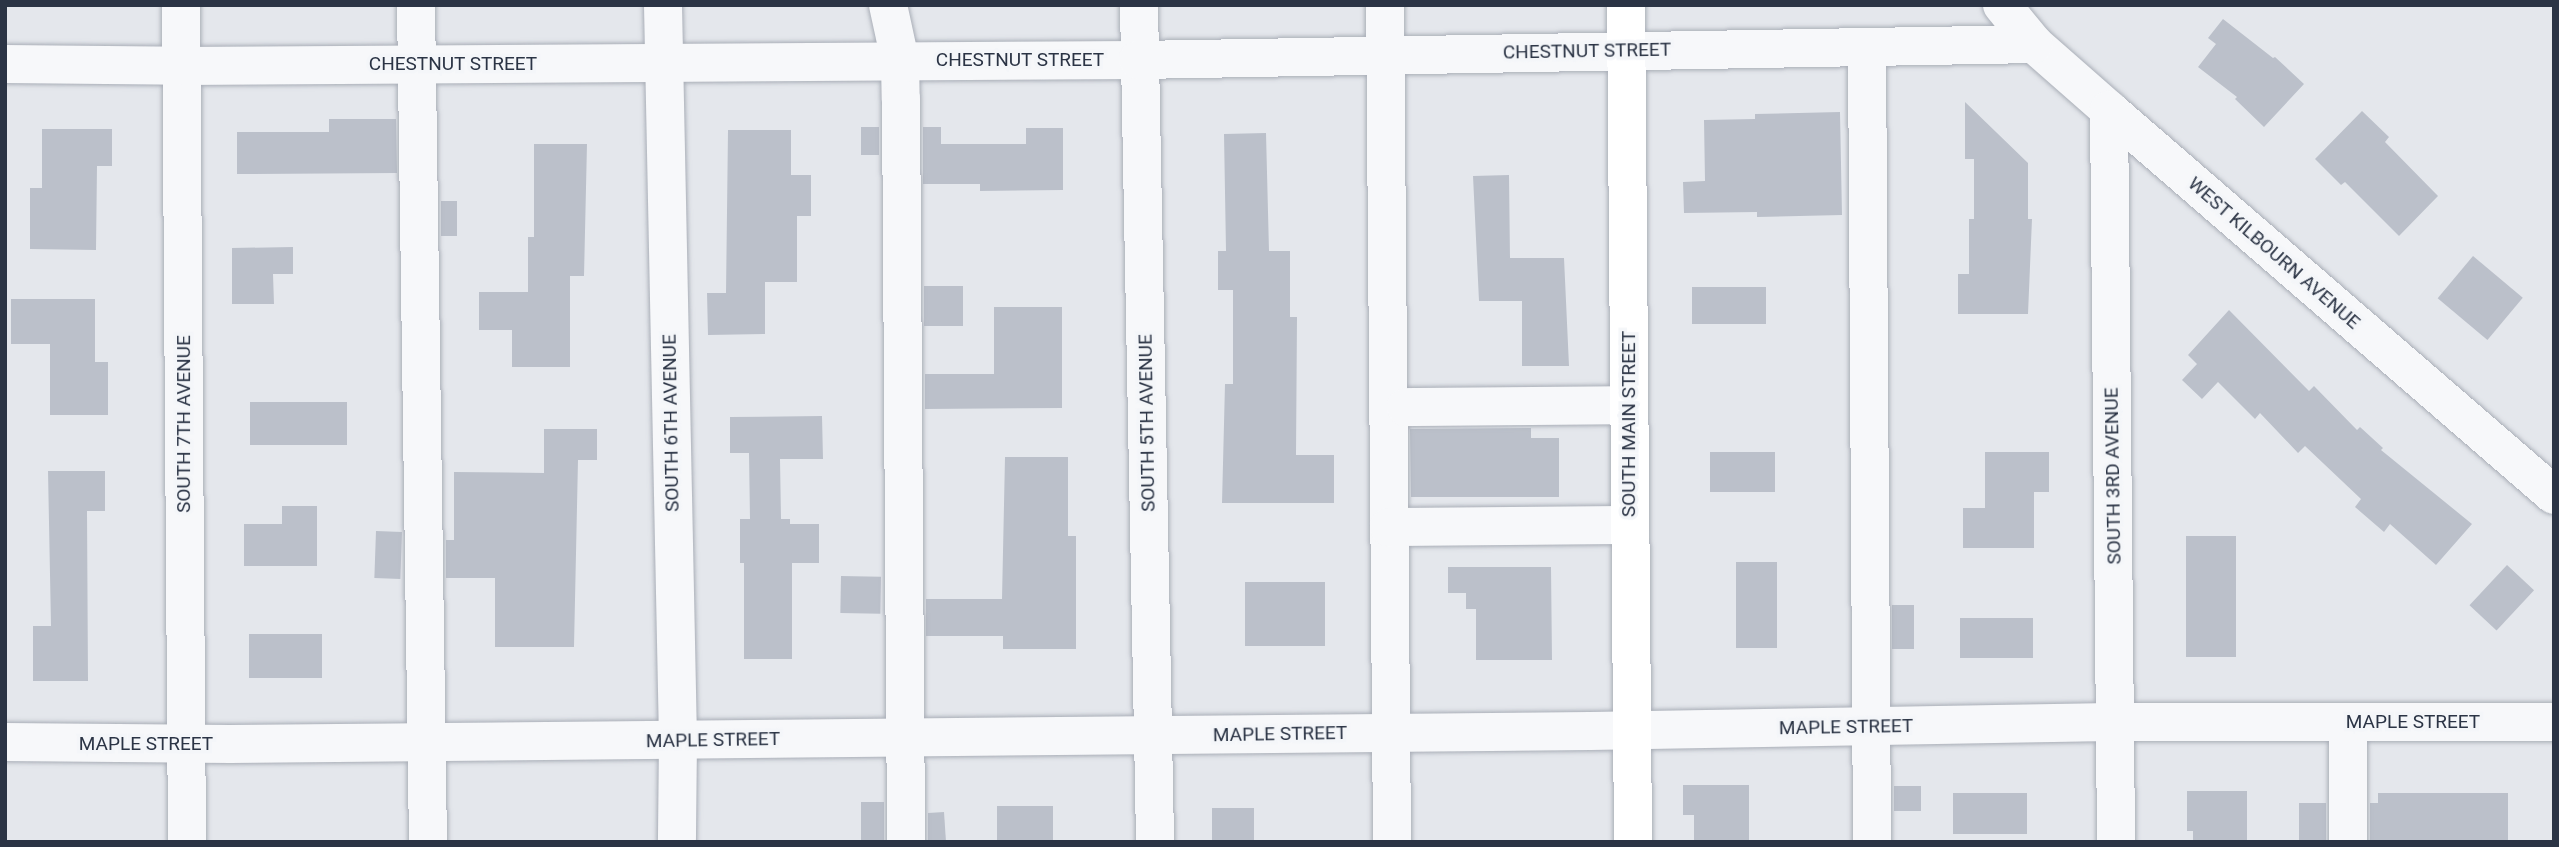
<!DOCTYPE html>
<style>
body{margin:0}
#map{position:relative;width:2559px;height:847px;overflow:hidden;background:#e4e7ec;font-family:Roboto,sans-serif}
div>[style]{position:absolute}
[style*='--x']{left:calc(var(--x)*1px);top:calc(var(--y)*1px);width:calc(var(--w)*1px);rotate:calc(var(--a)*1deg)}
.building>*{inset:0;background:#bbc0ca;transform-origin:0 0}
.roads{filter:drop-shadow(0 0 2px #a9aeb7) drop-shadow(0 0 2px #a9aeb7)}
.minor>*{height:38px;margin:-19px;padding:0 19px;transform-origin:19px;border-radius:19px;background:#f7f8fa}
.major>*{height:38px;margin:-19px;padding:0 19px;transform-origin:19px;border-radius:19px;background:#fff}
span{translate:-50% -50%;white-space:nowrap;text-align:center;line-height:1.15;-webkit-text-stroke:7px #f4f6f9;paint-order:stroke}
.street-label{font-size:19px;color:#2b3445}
.frame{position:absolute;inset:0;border:7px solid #2b3445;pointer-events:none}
</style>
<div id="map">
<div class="building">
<div style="clip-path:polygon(2223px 19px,2273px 58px,2275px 57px,2304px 84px,2264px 127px,2235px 99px,2237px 97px,2198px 67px,2216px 44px,2208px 38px)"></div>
<div style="clip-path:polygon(1965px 102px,2028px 163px,2028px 219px,2032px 219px,2028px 314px,1958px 314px,1958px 274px,1969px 274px,1969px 219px,1974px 219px,1974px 159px,1965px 159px)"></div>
<div style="clip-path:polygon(2362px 111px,2389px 137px,2385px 142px,2438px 196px,2399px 236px,2345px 182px,2341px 185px,2315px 159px)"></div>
<div style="clip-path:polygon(1840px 112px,1842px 215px,1757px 217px,1757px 212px,1684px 213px,1683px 182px,1705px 181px,1704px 120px,1755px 119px,1755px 114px)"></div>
<div style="clip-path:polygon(329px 119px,396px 119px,397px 173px,237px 174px,237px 132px,329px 132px)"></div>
<div style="left:861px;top:127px;width:18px;height:28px"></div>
<div style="clip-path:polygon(923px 127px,941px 127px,941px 144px,1026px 144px,1026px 128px,1063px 128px,1063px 190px,980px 191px,980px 184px,923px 184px)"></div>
<div style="clip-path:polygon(42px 129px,112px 129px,112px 166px,97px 166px,96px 250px,30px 249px,30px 188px,42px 188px)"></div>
<div style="clip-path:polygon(728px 130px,791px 130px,791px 175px,811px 175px,811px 216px,797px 216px,797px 282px,765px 282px,765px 334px,708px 335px,707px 293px,726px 293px)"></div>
<div style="clip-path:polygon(1266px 133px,1269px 251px,1290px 251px,1290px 317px,1297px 317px,1296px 455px,1334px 455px,1334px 503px,1222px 503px,1225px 384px,1233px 384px,1233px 290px,1218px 290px,1218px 251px,1226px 251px,1224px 134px)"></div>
<div style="clip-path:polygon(534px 144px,587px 144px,584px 276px,570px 276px,570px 367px,512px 367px,512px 330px,479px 330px,479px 292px,528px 292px,528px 237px,534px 237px)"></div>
<div style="clip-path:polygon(1509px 175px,1510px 258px,1564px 258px,1569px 366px,1522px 366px,1522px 301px,1479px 301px,1473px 176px)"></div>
<div style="left:441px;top:201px;width:16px;height:35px"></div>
<div style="clip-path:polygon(293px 247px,293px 274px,273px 274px,274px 304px,232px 304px,232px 248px)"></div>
<div style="left:2473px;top:256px;width:65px;height:55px;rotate:40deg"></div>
<div style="left:924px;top:286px;width:39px;height:40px"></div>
<div style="left:1692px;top:287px;width:74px;height:37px"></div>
<div style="clip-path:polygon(11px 299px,95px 299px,95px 362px,108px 362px,108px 415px,50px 415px,50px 344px,11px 344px)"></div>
<div style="clip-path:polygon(994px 307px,1062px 307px,1062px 408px,925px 409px,925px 374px,994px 374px)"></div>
<div style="clip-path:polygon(2229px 310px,2309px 391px,2314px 386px,2357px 430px,2360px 427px,2383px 448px,2381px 450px,2472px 524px,2436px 565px,2390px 524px,2384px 532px,2355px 507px,2361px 499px,2305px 446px,2298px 453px,2260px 413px,2255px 419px,2218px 382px,2202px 399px,2182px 380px,2197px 364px,2188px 355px)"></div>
<div style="left:250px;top:402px;width:97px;height:43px"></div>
<div style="clip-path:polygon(822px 416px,823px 459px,780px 459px,781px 519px,790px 519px,790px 524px,819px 524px,819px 563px,792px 563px,792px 659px,744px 659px,744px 563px,740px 563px,740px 519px,750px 519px,749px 453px,730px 453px,730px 417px)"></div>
<div style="clip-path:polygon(1531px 428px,1531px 438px,1559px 438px,1559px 497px,1411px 497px,1410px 429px)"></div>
<div style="clip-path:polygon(544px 429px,597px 429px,597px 460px,578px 460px,574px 647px,495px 647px,495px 578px,446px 578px,446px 540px,454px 540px,454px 472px,544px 473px)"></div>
<div style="left:1710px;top:452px;width:65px;height:40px"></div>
<div style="clip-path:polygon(1985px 452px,2049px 452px,2049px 492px,2034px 492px,2034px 548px,1963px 548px,1963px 508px,1985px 508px)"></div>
<div style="clip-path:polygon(1005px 457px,1068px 457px,1068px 536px,1076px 536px,1076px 649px,1003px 649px,1003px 636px,926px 636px,926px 599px,1002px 599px)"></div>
<div style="clip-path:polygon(48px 471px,105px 471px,105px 511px,87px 511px,88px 681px,33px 681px,33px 626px,51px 626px)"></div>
<div style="clip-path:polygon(282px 506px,317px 506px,317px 566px,244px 566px,244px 524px,282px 524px)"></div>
<div style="left:376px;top:531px;width:26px;height:47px;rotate:2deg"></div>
<div style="left:2186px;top:536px;width:50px;height:121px"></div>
<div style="left:1736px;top:562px;width:41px;height:86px"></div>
<div style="left:2507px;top:565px;width:37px;height:55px;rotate:43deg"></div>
<div style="clip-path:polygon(1448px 567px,1551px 567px,1552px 660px,1476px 660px,1476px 609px,1466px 609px,1466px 593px,1448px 593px)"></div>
<div style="left:841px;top:576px;width:40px;height:37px;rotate:1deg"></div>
<div style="left:1245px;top:582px;width:80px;height:64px"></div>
<div style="left:1892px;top:605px;width:22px;height:44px"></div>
<div style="left:1960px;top:618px;width:73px;height:40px"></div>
<div style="left:249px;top:634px;width:73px;height:44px"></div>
<div style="clip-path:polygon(1683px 785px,1749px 785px,1749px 842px,1694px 842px,1694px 815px,1683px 815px)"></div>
<div style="left:1894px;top:786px;width:27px;height:25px"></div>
<div style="clip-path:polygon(2187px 791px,2247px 791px,2247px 842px,2193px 842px,2193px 831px,2187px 831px)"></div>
<div style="left:1953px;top:793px;width:74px;height:41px"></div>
<div style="clip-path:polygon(2378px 793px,2508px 793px,2508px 842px,2370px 842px,2370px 803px,2378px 803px)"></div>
<div style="left:861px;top:802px;width:23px;height:39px"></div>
<div style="left:2299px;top:803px;width:27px;height:39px"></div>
<div style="left:997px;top:806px;width:56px;height:36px"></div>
<div style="left:1212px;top:808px;width:42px;height:34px"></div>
<div style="clip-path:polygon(944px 812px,946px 842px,928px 842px,928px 813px)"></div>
</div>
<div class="roads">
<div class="minor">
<div style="--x:181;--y:5;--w:837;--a:89.59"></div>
<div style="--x:416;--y:5;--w:837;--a:89.18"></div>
<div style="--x:663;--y:5;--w:735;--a:88.83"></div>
<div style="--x:678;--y:740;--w:102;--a:90.6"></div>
<div style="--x:888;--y:5;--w:56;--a:77.7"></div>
<div style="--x:900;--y:60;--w:39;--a:89"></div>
<div style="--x:901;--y:99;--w:743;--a:89.61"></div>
<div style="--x:1139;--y:5;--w:837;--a:88.9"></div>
<div style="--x:1385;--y:5;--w:837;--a:89.52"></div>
<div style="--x:2002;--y:5;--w:50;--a:50.6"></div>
<div style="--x:2034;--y:44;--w:100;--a:41.3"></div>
<div style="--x:2109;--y:110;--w:588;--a:40.87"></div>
<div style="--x:1867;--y:47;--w:795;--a:89.64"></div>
<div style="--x:5;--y:64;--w:177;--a:0.6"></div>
<div style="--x:182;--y:66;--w:956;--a:-0.36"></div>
<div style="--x:1138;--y:60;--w:896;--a:-1.02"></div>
<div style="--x:2109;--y:110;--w:732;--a:89.45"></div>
<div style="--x:1406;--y:407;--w:223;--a:-0.5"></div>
<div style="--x:1389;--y:527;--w:241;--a:-0.5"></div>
<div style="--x:2348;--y:722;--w:120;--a:90"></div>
<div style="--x:5;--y:742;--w:225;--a:0.5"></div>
<div style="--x:230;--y:744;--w:1360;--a:-0.55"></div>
<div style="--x:1590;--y:731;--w:525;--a:-0.98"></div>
<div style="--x:2115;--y:722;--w:439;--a:0"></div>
</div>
<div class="major">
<div style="--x:1626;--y:5;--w:837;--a:89.52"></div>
</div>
</div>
<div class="street-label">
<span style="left:1587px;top:51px;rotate:-1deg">CHESTNUT STREET</span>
<span style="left:1020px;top:60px">CHESTNUT STREET</span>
<span style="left:453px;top:64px">CHESTNUT STREET</span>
<span style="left:2274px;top:253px;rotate:41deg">WEST KILBOURN AVENUE</span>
<span style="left:671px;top:423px;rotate:-91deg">SOUTH 6TH AVENUE</span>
<span style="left:1147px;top:423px;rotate:-91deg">SOUTH 5TH AVENUE</span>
<span style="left:184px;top:424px;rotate:-90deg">SOUTH 7TH AVENUE</span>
<span style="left:1629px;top:424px;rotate:-90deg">SOUTH MAIN STREET</span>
<span style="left:2113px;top:476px;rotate:-91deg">SOUTH 3RD AVENUE</span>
<span style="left:2413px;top:722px">MAPLE STREET</span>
<span style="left:1846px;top:727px;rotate:-1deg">MAPLE STREET</span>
<span style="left:1280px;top:734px;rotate:-1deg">MAPLE STREET</span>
<span style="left:713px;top:740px;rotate:-1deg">MAPLE STREET</span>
<span style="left:146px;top:744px">MAPLE STREET</span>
</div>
<div class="frame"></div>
</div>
